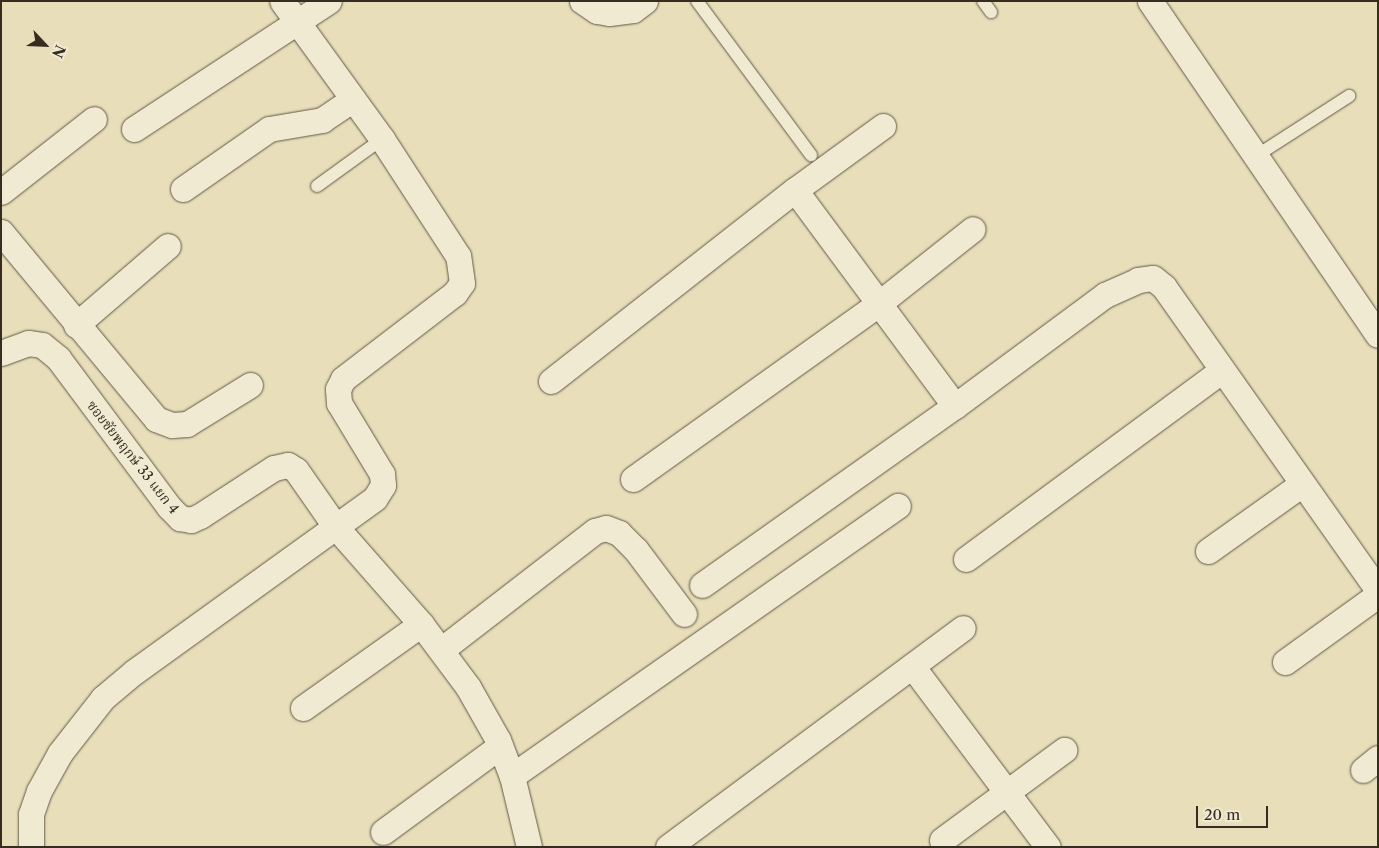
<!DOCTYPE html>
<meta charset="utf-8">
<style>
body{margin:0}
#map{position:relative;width:1379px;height:848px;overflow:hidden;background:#e8deba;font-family:"Libre Caslon Text","Noto Serif Thai",serif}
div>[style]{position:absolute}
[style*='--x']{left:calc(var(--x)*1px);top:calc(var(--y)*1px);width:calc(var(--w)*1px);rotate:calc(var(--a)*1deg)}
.roads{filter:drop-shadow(0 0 1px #625846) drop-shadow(0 0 1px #625846)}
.lane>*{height:12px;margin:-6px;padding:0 6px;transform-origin:6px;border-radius:6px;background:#f0ead2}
.street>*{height:25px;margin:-12.5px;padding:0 12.5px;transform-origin:12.5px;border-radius:12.5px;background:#f0ead2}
span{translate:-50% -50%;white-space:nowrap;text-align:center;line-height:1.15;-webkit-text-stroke:5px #f0ead2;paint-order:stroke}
.street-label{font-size:14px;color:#362c20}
.frame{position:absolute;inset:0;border:2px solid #362c20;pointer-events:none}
.north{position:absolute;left:20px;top:20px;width:50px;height:50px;-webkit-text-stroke:4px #f0ead2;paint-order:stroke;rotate:115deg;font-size:14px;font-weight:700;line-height:20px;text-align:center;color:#362c20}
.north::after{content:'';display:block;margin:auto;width:18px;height:22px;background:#362c20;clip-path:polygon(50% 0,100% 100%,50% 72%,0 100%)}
.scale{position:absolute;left:1196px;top:806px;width:72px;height:22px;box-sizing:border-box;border:2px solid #362c20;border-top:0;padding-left:6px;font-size:15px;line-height:18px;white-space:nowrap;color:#362c20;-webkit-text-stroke:4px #f0ead2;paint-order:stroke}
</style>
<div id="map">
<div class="roads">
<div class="lane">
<div style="--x:697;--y:1;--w:192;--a:53.5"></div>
<div style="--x:983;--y:1;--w:14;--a:54"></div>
<div style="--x:1256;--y:156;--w:111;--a:-32.8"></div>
<div style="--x:317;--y:186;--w:80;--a:-35.9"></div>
</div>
<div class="street">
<div style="--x:582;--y:1;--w:18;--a:34"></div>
<div style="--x:597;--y:11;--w:12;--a:9"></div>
<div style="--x:609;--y:13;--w:24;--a:-7"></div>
<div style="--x:633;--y:10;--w:15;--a:-37"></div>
<div style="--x:1150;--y:1;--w:404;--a:55.7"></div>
<div style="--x:883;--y:126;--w:109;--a:144"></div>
<div style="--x:795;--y:190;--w:269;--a:53.5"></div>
<div style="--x:134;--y:129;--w:233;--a:-33.3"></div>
<div style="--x:183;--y:189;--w:105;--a:-34.9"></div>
<div style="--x:269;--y:129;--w:54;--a:-9.6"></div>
<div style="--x:322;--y:120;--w:37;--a:-34"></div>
<div style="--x:1;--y:192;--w:118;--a:-38.1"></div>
<div style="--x:1;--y:232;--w:243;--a:50.3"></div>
<div style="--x:156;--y:419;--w:17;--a:21"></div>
<div style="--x:172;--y:425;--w:15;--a:-4"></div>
<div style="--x:187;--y:424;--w:74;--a:-31.8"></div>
<div style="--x:76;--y:325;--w:121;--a:-40.7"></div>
<div style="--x:1;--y:353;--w:29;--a:-20"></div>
<div style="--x:28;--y:343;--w:14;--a:8"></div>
<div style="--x:42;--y:345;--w:21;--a:39"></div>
<div style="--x:58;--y:358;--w:186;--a:53.3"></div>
<div style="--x:169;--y:507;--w:16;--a:45"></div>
<div style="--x:180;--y:518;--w:11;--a:10"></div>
<div style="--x:191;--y:520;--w:10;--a:-24"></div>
<div style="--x:200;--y:516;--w:88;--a:-33"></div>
<div style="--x:274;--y:468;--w:14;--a:-12"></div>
<div style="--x:288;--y:465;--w:9;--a:32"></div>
<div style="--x:296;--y:470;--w:68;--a:55.1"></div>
<div style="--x:335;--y:526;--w:130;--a:48.7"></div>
<div style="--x:421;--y:624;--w:79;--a:53.3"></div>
<div style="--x:468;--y:687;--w:61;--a:60.5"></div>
<div style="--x:498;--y:740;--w:39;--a:69"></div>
<div style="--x:512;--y:776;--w:73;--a:76.5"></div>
<div style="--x:551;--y:381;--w:310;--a:-38.1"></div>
<div style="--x:633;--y:479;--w:300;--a:-35.5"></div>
<div style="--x:877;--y:305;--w:122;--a:-38.4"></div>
<div style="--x:1208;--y:551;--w:115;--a:-35.5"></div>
<div style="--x:966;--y:559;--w:317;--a:-36.4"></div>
<div style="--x:702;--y:585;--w:310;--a:-35.3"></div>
<div style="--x:955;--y:406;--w:187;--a:-36.5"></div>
<div style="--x:1105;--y:295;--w:36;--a:-24"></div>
<div style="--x:1138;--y:280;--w:15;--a:-8"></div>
<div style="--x:1153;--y:278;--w:14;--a:39"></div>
<div style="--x:1164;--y:287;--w:371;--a:54.8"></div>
<div style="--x:441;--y:650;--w:195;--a:-37.7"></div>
<div style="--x:595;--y:531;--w:11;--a:-15"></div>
<div style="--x:606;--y:528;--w:14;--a:21"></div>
<div style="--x:619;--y:533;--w:24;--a:45"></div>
<div style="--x:636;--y:550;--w:80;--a:53.1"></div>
<div style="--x:1285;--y:662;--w:115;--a:-35.8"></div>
<div style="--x:912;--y:666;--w:226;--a:53.1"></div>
<div style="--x:303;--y:708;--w:145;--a:-35.4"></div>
<div style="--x:1363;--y:770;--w:19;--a:-39"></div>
<div style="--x:512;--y:776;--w:471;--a:-35"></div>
<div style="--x:383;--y:832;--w:145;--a:-36.3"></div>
<div style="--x:942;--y:840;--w:152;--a:-36.4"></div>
<div style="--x:31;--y:847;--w:33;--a:-90"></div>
<div style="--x:31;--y:814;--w:24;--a:-71"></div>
<div style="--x:39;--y:791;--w:43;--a:-61.1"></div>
<div style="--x:60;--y:753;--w:70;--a:-52"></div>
<div style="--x:103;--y:698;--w:40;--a:-40"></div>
<div style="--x:134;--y:672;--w:297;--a:-35.8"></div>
<div style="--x:375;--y:498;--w:15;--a:-58"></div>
<div style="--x:383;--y:485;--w:11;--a:-95"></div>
<div style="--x:382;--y:474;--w:83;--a:-121.2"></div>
<div style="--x:339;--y:403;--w:14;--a:-94"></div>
<div style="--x:338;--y:389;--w:11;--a:-63"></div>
<div style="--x:343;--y:379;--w:141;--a:-37.5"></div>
<div style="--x:455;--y:293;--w:12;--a:-55"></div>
<div style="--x:462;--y:283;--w:27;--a:-98"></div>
<div style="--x:458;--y:256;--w:140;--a:-123"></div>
<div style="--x:382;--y:139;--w:170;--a:-125.9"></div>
<div style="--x:668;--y:847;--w:367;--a:-36.6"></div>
</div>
</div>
<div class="street-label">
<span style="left:133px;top:457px;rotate:52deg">ซอยชัยพฤกษ์ 33 แยก 4</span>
</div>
<div class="frame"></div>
<div class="north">N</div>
<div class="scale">20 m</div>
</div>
